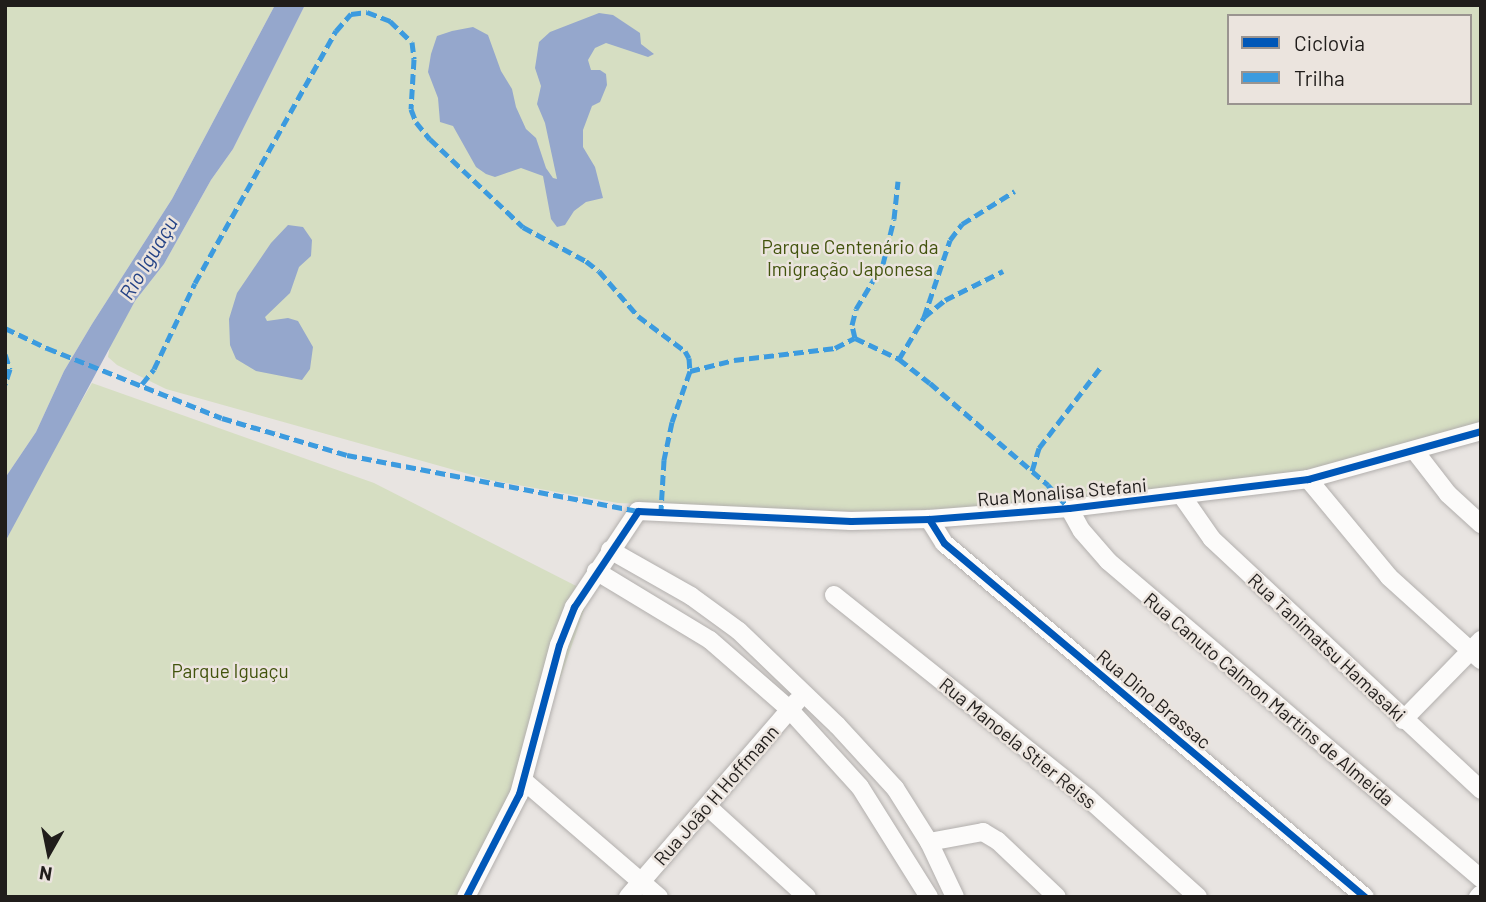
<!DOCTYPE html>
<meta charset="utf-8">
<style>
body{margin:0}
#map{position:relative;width:1486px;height:902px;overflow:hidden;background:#e8e4e1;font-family:Barlow,sans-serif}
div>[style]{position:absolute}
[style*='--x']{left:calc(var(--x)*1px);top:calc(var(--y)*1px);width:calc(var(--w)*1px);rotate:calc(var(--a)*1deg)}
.green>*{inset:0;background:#d6dec2}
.water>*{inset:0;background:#95a7cc}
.roads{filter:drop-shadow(0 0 2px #b2afad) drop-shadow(0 0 2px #b2afad)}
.minor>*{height:18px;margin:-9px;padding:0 9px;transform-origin:9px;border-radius:9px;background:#fcfbfa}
.quiet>*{height:5px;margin-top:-2.5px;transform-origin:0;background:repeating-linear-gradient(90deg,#3c9bdf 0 10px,transparent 0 15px)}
.cycleway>*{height:7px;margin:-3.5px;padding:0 3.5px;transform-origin:3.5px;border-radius:3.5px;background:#0057b8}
span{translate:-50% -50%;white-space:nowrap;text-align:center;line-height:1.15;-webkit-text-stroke:5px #ebe4de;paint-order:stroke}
.park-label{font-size:19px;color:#42530d}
.street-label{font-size:19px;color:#201d1b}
.water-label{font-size:21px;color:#254386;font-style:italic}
.frame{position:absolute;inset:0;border:7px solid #201d1b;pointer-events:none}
.legend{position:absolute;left:1227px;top:14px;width:245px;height:91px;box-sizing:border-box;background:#ebe4de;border:2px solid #9a9490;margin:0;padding:9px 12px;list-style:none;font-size:21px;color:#201d1b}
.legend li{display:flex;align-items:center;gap:14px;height:35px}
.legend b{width:35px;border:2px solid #9a9490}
.north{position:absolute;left:14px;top:818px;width:70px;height:70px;-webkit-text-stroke:5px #ebe4de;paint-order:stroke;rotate:189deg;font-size:19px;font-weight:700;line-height:28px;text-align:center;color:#201d1b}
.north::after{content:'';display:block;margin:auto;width:24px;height:32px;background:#201d1b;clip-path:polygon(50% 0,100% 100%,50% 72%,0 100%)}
</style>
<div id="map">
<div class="green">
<div style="clip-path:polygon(5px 5px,275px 5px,172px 199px,92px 324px,64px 371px,36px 432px,5px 478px)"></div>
<div style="clip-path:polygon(evenodd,305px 5px,1481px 5px,1481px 425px,1291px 474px,1051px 502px,919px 511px,804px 511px,618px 503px,490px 480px,166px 389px,117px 365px,108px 357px,110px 345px,135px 301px,164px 264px,211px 180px,233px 149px,305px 5px,1229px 16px,1470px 16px,1470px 103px,1229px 103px,1229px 16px)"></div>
<div style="clip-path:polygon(92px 383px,374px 483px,590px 593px,527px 774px,459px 897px,5px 897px,5px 542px,51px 453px)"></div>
</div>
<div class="water">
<div style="clip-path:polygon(275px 5px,305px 5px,233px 149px,211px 180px,164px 264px,135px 301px,5px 542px,5px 478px,36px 432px,64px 371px,92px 324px,172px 199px)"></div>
<div style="clip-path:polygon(599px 13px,613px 15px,640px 33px,641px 44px,654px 54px,648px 57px,606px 43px,595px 48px,588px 60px,591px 70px,600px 70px,606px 74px,607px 85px,600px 102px,592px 106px,583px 130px,583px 147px,595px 167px,603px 198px,586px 202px,574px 211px,565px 225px,557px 227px,551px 219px,543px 176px,521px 168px,495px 177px,486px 174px,476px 167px,453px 126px,440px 122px,438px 98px,428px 72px,431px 54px,437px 36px,452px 31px,473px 27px,488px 35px,501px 71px,512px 89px,516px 107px,526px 129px,536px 138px,546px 168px,553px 178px,557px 179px,545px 123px,537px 104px,541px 86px,535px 68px,539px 42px,550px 32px)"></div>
<div style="clip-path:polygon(288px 225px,303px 227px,312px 240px,311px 256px,299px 267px,290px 293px,265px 317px,267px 321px,288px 318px,298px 321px,313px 347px,310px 369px,302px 380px,256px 371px,236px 359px,230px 345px,229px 319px,237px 293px,271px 243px)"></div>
</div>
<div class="roads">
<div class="minor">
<div style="--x:1414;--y:450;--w:56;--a:52.3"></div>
<div style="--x:1448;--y:494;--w:45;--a:42.3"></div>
<div style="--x:1308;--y:479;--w:127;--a:50.4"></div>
<div style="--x:1389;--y:577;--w:124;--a:42.1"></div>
<div style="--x:1182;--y:496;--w:52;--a:55.1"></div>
<div style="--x:1212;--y:539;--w:368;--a:43"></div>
<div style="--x:1069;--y:508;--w:26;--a:61"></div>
<div style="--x:1082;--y:531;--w:40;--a:49"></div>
<div style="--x:1108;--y:561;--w:490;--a:40.4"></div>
<div style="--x:929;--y:519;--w:28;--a:58"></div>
<div style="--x:944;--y:543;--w:550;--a:40.06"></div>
<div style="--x:610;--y:550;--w:93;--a:29.6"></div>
<div style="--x:691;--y:596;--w:59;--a:36.1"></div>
<div style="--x:739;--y:631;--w:136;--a:43.8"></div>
<div style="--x:837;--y:725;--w:86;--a:47.4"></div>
<div style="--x:895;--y:788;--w:64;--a:57.8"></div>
<div style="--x:929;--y:842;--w:61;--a:64.7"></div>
<div style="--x:596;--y:571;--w:133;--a:31.2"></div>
<div style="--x:710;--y:640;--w:105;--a:41.1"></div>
<div style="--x:789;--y:709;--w:105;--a:47.7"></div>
<div style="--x:860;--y:787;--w:130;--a:57.9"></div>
<div style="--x:834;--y:595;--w:325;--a:38.6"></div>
<div style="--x:1088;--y:798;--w:148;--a:42"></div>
<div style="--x:1403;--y:720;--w:112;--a:-45.7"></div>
<div style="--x:524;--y:781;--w:178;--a:40.7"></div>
<div style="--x:707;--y:806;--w:135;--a:42.3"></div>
<div style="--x:929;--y:842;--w:55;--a:-10.5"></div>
<div style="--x:983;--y:832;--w:17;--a:31"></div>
<div style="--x:998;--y:841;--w:81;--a:43.5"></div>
<div style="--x:466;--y:897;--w:116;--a:-62.8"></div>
<div style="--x:519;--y:794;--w:154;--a:-75"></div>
<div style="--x:559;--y:645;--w:41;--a:-68.5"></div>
<div style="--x:574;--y:607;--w:115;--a:-56.3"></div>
<div style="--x:638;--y:511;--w:213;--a:2.7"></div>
<div style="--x:851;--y:521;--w:78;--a:-1.5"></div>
<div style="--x:929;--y:519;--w:140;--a:-4.5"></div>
<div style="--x:1069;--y:508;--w:241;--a:-6.9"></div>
<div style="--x:1308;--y:479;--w:180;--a:-15.5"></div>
<div style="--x:628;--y:897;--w:259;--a:-49.2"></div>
<div style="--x:1478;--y:897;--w:4;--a:-45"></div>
</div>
</div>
<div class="quiet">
<div style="--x:924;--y:317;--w:81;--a:-71.3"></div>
<div style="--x:950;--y:240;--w:20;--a:-53"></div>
<div style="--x:962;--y:224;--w:62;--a:-31.9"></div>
<div style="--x:5;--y:328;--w:47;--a:25.5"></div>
<div style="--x:47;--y:348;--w:188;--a:21.8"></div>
<div style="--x:222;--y:418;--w:130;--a:16.5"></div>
<div style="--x:347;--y:455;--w:296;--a:10.9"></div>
<div style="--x:855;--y:338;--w:49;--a:25.5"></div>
<div style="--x:899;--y:359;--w:39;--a:38"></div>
<div style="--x:930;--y:383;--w:156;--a:40.8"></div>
<div style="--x:1048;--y:485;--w:31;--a:48"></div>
<div style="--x:5;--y:354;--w:16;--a:72"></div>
<div style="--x:10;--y:369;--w:16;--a:108"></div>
<div style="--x:899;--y:359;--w:49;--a:-59.2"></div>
<div style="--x:924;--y:317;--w:27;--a:-39"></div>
<div style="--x:945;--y:300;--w:65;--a:-26.6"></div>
<div style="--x:690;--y:371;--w:45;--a:-14"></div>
<div style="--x:734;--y:360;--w:102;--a:-6.8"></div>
<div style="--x:835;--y:348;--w:22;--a:-27"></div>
<div style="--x:855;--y:338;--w:13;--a:-103"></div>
<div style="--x:852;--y:325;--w:16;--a:-76"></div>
<div style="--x:856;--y:309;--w:52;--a:-59"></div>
<div style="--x:883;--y:264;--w:46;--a:-76.3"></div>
<div style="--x:894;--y:219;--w:38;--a:-84"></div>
<div style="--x:142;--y:384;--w:19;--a:-51"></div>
<div style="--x:154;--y:369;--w:95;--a:-64.5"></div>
<div style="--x:195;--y:283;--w:289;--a:-60.8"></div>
<div style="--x:336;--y:31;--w:23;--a:-49"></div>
<div style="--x:351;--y:14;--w:16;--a:-7"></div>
<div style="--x:367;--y:12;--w:25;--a:21"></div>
<div style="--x:390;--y:21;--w:30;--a:44"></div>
<div style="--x:412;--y:42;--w:17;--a:83"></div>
<div style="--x:414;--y:59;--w:50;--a:93.4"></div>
<div style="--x:411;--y:109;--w:14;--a:69"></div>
<div style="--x:416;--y:122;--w:22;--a:51"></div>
<div style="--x:430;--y:139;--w:128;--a:43.4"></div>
<div style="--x:523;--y:227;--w:72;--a:28.4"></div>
<div style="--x:586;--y:261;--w:16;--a:38"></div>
<div style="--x:599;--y:271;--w:60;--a:49.1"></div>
<div style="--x:638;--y:316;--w:59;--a:36.7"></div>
<div style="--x:685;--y:351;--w:8;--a:60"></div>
<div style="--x:689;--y:358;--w:13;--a:86"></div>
<div style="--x:690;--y:371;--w:54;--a:109.4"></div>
<div style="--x:672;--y:422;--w:39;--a:102"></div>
<div style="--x:664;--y:460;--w:50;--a:93.4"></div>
<div style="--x:1032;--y:471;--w:24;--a:-73"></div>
<div style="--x:1039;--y:448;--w:101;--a:-52.7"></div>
</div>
<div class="cycleway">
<div style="--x:929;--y:519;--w:28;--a:58"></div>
<div style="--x:944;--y:543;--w:550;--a:40.06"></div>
<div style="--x:466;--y:897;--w:116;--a:-62.8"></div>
<div style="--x:519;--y:794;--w:154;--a:-75"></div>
<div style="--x:559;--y:645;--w:41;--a:-68.5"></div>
<div style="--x:574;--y:607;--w:115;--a:-56.3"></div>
<div style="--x:638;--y:511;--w:213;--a:2.7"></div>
<div style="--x:851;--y:521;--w:78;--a:-1.5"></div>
<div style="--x:929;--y:519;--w:140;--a:-4.5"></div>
<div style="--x:1069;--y:508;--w:241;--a:-6.9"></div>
<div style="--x:1308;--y:479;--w:180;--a:-15.5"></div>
</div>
<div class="park-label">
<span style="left:850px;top:258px">Parque Centenário da<br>Imigração Japonesa</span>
<span style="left:230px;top:671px">Parque Iguaçu</span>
</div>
<div class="street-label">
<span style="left:1062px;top:492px;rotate:-5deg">Rua Monalisa Stefani</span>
<span style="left:1327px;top:647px;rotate:43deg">Rua Tanimatsu Hamasaki</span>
<span style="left:1154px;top:699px;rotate:40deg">Rua Dino Brassac</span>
<span style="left:1269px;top:699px;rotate:40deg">Rua Canuto Calmon Martins de Almeida</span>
<span style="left:1018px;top:743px;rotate:39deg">Rua Manoela Stier Reiss</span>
<span style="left:716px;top:795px;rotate:-49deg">Rua João H Hoffmann</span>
</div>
<div class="water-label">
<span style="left:148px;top:258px;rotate:-59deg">Rio Iguaçu</span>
</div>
<div class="frame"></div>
<ul class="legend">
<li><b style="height:9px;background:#0057b8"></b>Ciclovia</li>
<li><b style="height:9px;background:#3c9bdf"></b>Trilha</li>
</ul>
<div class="north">N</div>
</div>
